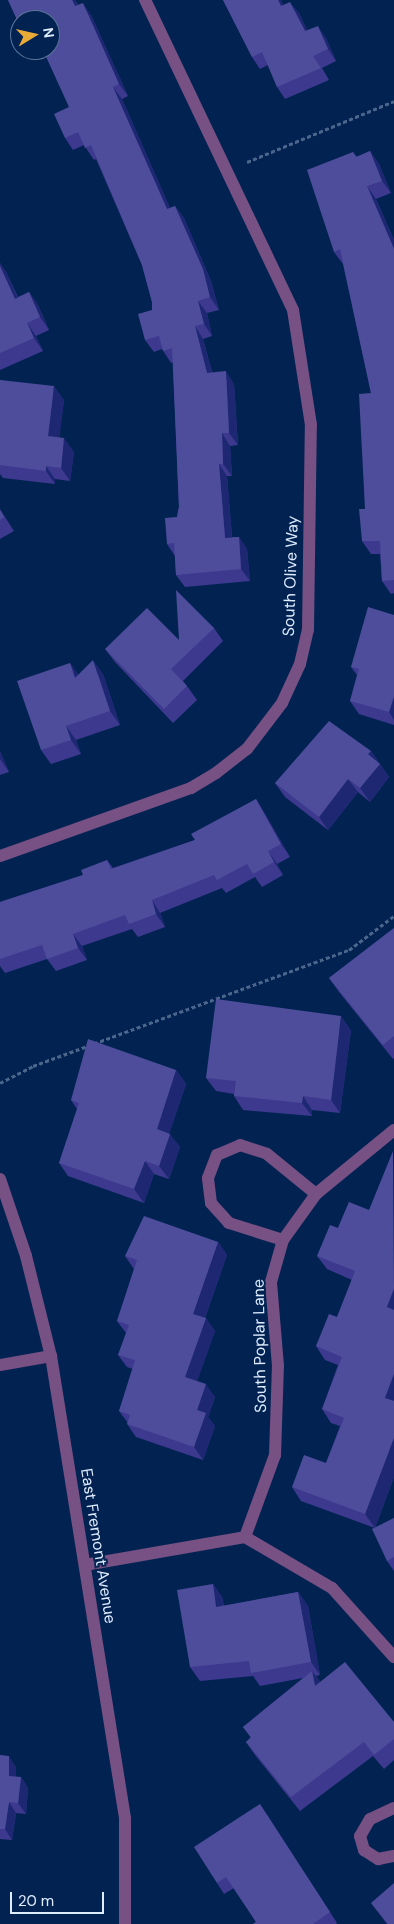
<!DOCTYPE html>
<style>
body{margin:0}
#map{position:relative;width:394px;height:1924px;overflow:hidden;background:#022352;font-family:"DM Sans",sans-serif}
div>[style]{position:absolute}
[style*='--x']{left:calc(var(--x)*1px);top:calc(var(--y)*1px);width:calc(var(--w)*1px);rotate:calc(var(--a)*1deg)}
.path>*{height:3px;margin-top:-1.5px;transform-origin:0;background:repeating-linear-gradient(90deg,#4b658b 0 4px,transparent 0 6.5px)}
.minor>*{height:12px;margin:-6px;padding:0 6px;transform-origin:6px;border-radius:6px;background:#775084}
.wall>*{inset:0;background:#3c398f}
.shaded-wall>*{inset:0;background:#1e2872}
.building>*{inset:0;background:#4e4d9b}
span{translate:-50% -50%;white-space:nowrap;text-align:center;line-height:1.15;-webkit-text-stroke:4px #022352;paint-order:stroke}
.street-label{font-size:16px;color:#dfecfe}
.north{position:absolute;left:10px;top:10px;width:50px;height:50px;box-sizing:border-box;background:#022352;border:1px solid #5a7397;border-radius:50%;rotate:81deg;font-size:14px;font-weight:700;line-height:20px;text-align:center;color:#dfecfe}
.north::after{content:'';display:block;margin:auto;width:18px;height:22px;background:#eaaa38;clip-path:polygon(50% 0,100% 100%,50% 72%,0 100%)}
.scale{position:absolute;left:10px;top:1892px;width:94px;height:22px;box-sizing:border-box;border:2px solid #dfecfe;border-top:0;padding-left:6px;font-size:15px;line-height:18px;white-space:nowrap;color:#dfecfe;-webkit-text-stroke:4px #022352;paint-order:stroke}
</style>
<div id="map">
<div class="path">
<div style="--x:247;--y:162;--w:159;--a:-22.5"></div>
<div style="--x:0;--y:1083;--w:37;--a:-27"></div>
<div style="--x:33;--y:1066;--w:337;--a:-20.2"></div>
<div style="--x:349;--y:950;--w:56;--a:-37.1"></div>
</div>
<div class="minor">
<div style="--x:0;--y:856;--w:203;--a:-19.6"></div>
<div style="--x:191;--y:788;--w:29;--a:-31"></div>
<div style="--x:216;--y:773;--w:39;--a:-38"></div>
<div style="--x:247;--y:749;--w:58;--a:-52.7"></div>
<div style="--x:282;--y:703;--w:43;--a:-65.2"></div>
<div style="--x:300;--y:664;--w:35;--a:-77"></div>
<div style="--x:308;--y:630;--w:205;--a:-89.2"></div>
<div style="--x:311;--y:425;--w:116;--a:-98.9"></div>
<div style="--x:293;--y:310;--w:344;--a:-115.5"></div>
<div style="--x:0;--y:1179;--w:81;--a:71.3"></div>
<div style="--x:26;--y:1256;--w:103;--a:76"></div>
<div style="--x:51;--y:1356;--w:469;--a:80.9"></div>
<div style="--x:125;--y:1819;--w:105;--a:90"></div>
<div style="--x:283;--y:1240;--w:57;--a:-162.5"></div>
<div style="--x:229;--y:1223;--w:27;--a:-132"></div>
<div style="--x:211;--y:1203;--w:25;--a:-97"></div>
<div style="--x:208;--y:1178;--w:25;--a:-69"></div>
<div style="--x:217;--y:1155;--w:25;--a:-23"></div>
<div style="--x:240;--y:1145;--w:28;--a:18"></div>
<div style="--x:267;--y:1154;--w:63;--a:39.2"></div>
<div style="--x:0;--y:1365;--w:52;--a:-10"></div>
<div style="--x:245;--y:1537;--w:87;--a:-69.9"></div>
<div style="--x:275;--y:1455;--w:89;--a:-88.1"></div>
<div style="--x:278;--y:1366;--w:84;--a:-94.8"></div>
<div style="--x:271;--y:1282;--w:44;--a:-74.1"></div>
<div style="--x:283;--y:1240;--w:57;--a:-54.3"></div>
<div style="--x:316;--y:1194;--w:101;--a:-39.4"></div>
<div style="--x:85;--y:1565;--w:162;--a:-9.9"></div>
<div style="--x:245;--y:1537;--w:101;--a:30.4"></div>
<div style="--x:332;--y:1588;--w:93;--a:48.1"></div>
<div style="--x:394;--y:1808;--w:26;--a:155"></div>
<div style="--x:370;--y:1819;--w:20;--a:120"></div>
<div style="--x:360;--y:1836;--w:15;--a:74"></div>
<div style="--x:364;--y:1850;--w:17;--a:33"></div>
<div style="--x:378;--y:1859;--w:16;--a:-11"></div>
</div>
<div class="wall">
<div style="clip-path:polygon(8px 0,75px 0,78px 5px,91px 15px,128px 96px,122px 99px,170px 208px,175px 206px,184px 218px,211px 281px,219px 310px,207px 313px,212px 336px,203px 339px,212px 372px,234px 384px,238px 445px,230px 446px,232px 476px,227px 476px,232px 537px,239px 537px,247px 549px,250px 581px,185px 587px,176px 575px,175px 556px,167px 544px,177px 517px,179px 507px,173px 362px,171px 363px,162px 349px,154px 352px,145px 340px,152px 310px,152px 302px,142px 265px,96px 159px,94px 160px,84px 145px,73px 150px,65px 138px,69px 107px,50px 20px,20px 20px,20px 25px)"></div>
<div style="clip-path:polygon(223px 0,281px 0,283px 5px,299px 13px,307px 31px,326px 38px,336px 61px,322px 68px,329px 80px,285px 99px,277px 87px,268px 65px,260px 69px,252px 57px)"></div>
<div style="clip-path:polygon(370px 151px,379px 164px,391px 193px,376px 199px,394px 240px,394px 593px,391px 594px,382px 581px,380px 554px,371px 554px,362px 541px,365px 509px,371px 393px,343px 264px,334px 252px,353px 152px,357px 157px)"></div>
<div style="clip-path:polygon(0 263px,6px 272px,18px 297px,29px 292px,38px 305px,49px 330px,36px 336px,43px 351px,0 370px)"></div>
<div style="clip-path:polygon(0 380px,64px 400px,59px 437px,74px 452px,70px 481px,55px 479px,55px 484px,3px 478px,0 474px)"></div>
<div style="clip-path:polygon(0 509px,14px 531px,0 539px)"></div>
<div style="clip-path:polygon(394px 615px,394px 725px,359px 714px,350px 701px,357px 675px,351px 667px)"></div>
<div style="clip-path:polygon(214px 628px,223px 641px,183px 681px,187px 686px,197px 700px,173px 723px,115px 662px,105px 649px,179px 640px)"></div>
<div style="clip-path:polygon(70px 663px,78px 675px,103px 674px,120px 725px,76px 740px,81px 754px,51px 764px,41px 750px)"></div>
<div style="clip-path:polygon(0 751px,9px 772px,0 775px)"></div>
<div style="clip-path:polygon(371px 751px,389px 777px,370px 802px,358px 792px,328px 830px,285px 797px,275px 783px)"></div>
<div style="clip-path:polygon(256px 799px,264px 812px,290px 857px,277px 864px,283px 875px,262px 887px,255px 877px,226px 893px,222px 888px,160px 913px,165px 927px,138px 937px,132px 929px,82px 946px,87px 960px,56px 971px,47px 959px,5px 973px,0 966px,0 902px,83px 875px,107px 860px,113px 868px,195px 840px)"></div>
<div style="clip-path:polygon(394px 928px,394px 1058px,393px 1059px,339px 992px,329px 978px)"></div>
<div style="clip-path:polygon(351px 1030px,340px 1113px,312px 1110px,312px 1116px,243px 1110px,234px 1096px,234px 1094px,216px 1091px,206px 1078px)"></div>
<div style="clip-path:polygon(176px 1070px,186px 1084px,169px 1134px,180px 1147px,169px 1179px,154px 1174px,144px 1203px,68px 1176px,59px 1163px,77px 1109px,71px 1100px)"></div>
<div style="clip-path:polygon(349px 1202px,394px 1477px,375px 1528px,394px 1518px,394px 1571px,387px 1561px,375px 1528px,301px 1501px,292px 1487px,326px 1463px,340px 1426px,331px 1423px,322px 1409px,338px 1365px,325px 1360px,316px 1346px,337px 1317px,352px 1280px,327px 1269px,317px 1256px,338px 1228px)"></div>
<div style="clip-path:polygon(218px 1242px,227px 1255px,205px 1318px,215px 1331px,197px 1381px,215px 1397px,208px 1417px,215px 1426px,203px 1460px,136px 1437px,127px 1424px,128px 1423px,119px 1411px,133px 1369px,127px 1367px,118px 1355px,126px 1333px,117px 1321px,134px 1269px,125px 1256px)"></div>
<div style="clip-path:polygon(213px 1584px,222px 1597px,224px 1606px,298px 1592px,308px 1606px,320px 1675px,316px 1676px,320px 1682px,394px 1722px,394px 1760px,384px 1769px,373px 1756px,300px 1811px,255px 1755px,246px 1742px,251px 1738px,243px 1727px,303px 1678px,260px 1686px,253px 1676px,200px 1681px,190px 1667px)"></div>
<div style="clip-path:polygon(0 1755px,16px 1767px,16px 1777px,21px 1777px,28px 1788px,26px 1814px,16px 1813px,12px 1840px,0 1839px)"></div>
<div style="clip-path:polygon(267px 1815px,337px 1923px,336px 1924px,253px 1924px,256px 1922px,234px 1888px,224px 1894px,217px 1883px)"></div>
<div style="clip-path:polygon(371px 1903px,394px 1924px,387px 1924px)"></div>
</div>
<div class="shaded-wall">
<div style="clip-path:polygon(72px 0,75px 0,84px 18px,75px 6px)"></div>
<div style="clip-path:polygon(278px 0,281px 0,289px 17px,281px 6px)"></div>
<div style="clip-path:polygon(290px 2px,299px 13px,314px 43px,305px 31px)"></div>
<div style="clip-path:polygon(83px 3px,91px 15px,128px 96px,119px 84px)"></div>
<div style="clip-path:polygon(318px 26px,326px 38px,336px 61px,328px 49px)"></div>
<div style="clip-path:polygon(113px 87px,122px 99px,176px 221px,167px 209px)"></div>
<div style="clip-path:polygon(370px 151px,379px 164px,391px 193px,382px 181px)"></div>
<div style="clip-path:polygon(367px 186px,376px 199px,394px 240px,394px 249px)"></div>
<div style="clip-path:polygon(175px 206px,184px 218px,211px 281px,219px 310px,210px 297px)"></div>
<div style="clip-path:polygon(0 263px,6px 272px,24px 312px,15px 299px,0 266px)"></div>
<div style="clip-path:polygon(29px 292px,38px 305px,49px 330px,40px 317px)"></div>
<div style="clip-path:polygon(198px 301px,207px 313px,212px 336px,204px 324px)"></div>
<div style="clip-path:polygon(27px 323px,36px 336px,43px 351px,34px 338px)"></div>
<div style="clip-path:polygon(195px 326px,203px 339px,215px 385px,207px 373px)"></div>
<div style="clip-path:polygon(226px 371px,234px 384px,238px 445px,229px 433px)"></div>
<div style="clip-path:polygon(54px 386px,64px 400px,58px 450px,48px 436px)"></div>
<div style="clip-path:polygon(222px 433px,230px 446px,232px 476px,223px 464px)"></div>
<div style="clip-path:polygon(64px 438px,74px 452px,70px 481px,61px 468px)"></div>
<div style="clip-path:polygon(219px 464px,227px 476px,233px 550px,225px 538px)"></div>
<div style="clip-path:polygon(46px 466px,55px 479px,55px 484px,46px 471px)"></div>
<div style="clip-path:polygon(239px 537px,247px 549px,250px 581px,241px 569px)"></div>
<div style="clip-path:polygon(93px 660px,103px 674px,120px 725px,110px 711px)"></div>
<div style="clip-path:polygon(70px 663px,80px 677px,75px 678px)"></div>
<div style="clip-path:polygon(394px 697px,394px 720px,389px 712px)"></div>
<div style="clip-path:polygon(66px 726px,76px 740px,81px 754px,71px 740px)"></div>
<div style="clip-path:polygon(0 751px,9px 772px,0 759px)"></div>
<div style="clip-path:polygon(371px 751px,389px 777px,370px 802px,360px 788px,368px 754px)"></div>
<div style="clip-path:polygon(348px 779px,358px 792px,328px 830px,319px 817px)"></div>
<div style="clip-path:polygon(256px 799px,264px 812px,290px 857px,281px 844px)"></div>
<div style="clip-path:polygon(268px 851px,277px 864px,283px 875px,274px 862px)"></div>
<div style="clip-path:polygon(152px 900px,160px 913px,165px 927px,156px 914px)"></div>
<div style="clip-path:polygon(73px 934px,82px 946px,87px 960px,78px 948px)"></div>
<div style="clip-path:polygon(341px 1016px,351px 1030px,340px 1113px,331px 1100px)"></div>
<div style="clip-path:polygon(176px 1070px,186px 1084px,166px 1143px,157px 1129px)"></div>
<div style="clip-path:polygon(303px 1096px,312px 1110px,312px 1116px,302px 1103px)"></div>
<div style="clip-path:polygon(170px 1134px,180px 1147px,169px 1179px,159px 1166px)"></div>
<div style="clip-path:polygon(145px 1161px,154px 1174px,144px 1203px,134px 1189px)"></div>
<div style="clip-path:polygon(218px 1242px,227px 1255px,202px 1326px,193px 1314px)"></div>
<div style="clip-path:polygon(394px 1289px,394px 1318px,387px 1307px)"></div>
<div style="clip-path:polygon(206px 1318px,215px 1331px,194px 1390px,185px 1377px)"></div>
<div style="clip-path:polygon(394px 1374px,394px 1411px,385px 1398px)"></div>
<div style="clip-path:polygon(206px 1384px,215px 1397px,208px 1417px,215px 1426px,203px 1460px,194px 1447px,197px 1410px)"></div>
<div style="clip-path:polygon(394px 1438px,394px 1477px,375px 1528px,365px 1514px)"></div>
<div style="clip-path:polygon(213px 1584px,222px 1597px,226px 1620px,216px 1607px)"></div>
<div style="clip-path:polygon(298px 1592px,308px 1606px,320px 1675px,311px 1662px)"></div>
<div style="clip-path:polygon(312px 1671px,322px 1685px,315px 1686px)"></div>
<div style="clip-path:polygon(9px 1756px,16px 1767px,16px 1787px,9px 1776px)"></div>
<div style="clip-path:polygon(21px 1777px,28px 1788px,26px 1814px,18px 1803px)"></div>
<div style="clip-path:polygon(9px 1802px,16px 1813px,12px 1840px,5px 1829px)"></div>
</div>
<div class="building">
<div style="clip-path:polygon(8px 0,72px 0,75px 6px,83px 3px,119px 84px,113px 87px,167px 209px,175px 206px,203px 269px,210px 297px,198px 301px,204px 324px,195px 326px,207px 373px,226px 371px,229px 433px,222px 433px,223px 464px,219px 464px,225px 538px,239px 537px,241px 569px,176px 575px,174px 543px,167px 544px,165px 518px,177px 517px,179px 507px,172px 348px,163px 351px,159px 336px,145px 340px,138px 314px,152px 310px,152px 302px,142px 265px,91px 145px,85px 148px,78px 132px,65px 138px,54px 114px,69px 107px,43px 50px,50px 50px,50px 20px,29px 20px,27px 17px,22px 20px,20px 20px,20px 21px,18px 22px)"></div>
<div style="clip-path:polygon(223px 0,278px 0,281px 6px,290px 2px,305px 31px,318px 26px,328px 49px,313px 56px,321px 68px,277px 87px,262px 52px,252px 57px)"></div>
<div style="clip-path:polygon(370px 151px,382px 181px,367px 186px,394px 249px,394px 580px,382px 581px,380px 541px,362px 541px,359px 509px,365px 509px,359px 394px,371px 393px,340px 249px,334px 252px,307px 170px,353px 152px,356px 157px)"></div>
<div style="clip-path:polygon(0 266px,15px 299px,29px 292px,40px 317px,27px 323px,34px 338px,0 353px)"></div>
<div style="clip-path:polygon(0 380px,54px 386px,48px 436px,64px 438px,61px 468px,46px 466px,46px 471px,0 465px)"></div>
<div style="clip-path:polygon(0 510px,4px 517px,0 520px)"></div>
<div style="clip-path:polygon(176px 590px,214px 628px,171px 669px,187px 686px,164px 709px,105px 649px,147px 608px,179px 640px)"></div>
<div style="clip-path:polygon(368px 607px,394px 615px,394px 696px,389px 712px,350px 701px,359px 669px,351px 667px)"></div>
<div style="clip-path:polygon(93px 660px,110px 711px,66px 726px,71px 740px,41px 750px,17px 681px,70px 663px,75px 678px)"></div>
<div style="clip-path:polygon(329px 721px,371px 751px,368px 754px,380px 764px,360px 788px,348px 779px,319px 817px,275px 783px)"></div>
<div style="clip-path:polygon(256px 799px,281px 844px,268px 851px,274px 862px,253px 874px,247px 864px,217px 880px,214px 875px,152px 900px,156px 914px,129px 924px,125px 915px,73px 934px,78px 948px,47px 959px,42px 945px,0 959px,0 902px,83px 875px,81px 870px,107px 860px,111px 869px,195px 840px,191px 834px)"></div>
<div style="clip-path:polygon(394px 928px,394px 1036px,383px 1045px,329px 978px)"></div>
<div style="clip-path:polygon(216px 999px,341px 1016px,331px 1100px,303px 1096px,302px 1103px,234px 1096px,236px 1081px,206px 1078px)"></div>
<div style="clip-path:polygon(88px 1039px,176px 1070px,157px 1129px,170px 1134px,159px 1166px,145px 1161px,134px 1189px,59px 1163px,79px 1103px,71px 1100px)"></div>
<div style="clip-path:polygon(393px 1151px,394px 1289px,387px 1307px,394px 1310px,394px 1374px,385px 1398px,394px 1401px,394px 1438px,365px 1514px,292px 1487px,304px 1455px,326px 1463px,344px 1418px,322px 1409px,342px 1357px,316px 1346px,329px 1314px,337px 1317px,355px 1271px,317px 1256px,330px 1225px,338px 1228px,349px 1202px,369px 1210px)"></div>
<div style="clip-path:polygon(144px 1216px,218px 1242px,193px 1314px,206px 1318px,185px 1377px,206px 1384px,197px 1410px,206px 1413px,194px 1447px,127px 1424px,130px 1415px,119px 1411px,135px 1360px,118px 1355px,129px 1325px,117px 1321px,137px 1260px,125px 1256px)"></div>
<div style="clip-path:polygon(394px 1518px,394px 1557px,387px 1561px,372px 1529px)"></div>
<div style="clip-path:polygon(213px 1584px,216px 1607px,298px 1592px,311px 1662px,251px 1673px,249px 1661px,190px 1667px,177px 1590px)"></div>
<div style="clip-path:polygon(345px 1662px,394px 1722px,394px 1739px,374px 1755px,364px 1742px,291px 1797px,246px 1742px,251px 1737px,243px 1727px,312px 1671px,315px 1686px)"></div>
<div style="clip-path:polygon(0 1755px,9px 1756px,9px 1776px,21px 1777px,18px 1803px,9px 1802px,5px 1829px,0 1829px)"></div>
<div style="clip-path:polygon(260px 1804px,330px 1912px,313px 1924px,253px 1924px,256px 1922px,226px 1877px,217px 1883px,194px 1847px)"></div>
<div style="clip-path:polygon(394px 1883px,394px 1924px,388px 1924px,371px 1903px)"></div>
</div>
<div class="street-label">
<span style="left:291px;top:576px;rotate:-88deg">South Olive Way</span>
<span style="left:260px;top:1346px;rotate:-91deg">South Poplar Lane</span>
<span style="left:98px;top:1546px;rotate:81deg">East Fremont Avenue</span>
</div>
<div class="north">N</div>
<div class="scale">20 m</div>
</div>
